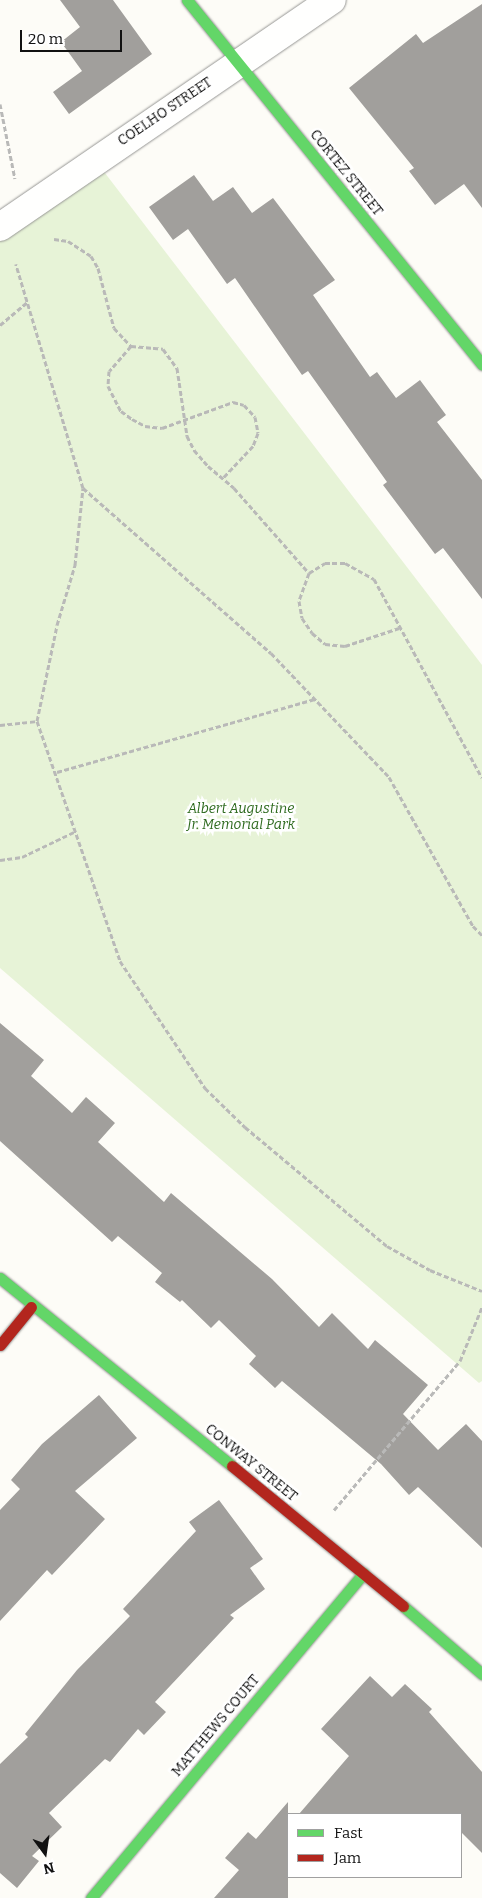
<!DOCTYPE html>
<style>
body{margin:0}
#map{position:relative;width:482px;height:1898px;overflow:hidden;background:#fdfcf7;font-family:Bitter,serif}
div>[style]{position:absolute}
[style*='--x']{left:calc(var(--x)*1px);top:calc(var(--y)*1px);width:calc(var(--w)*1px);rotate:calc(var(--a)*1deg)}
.green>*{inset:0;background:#e7f3d7}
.building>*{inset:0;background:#a19f9c}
.path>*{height:3px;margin-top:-1.5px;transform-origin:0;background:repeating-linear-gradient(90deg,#b9b9b8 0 5px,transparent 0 7.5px)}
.roads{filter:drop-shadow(0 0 1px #979795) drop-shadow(0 0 1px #979795)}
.street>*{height:28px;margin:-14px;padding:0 14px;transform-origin:14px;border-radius:14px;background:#fffffe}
.fast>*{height:11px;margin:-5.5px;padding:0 5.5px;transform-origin:5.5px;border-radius:5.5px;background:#63d668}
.jam>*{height:11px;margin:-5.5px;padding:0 5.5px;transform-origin:5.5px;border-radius:5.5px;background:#b3261e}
span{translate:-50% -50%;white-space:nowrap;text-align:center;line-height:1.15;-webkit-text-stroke:5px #fff;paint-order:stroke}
.street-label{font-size:14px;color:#111}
.park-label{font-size:14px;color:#2f6b1f;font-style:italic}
.legend{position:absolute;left:287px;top:1813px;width:175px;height:65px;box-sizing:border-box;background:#fff;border:1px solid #a0a0a0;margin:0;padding:6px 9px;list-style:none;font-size:15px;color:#111}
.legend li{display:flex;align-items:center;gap:10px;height:25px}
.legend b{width:25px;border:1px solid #a0a0a0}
.north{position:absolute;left:20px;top:1828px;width:50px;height:50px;-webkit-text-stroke:4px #fff;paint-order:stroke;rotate:166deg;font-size:14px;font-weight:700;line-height:20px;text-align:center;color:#111}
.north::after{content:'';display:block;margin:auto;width:18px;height:22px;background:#111;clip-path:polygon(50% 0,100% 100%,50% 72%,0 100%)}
.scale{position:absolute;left:20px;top:30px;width:102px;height:22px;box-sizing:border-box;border:2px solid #111;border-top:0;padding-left:6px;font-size:15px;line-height:18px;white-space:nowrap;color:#111;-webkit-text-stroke:4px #fff;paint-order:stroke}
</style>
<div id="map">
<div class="green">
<div style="clip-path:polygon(95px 160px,482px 665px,482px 1381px,479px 1383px,0 968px,0 227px)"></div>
</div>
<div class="building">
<div style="clip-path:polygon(60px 0,113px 0,152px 54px,69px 114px,53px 92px,82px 71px,61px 42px,80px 27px)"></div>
<div style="clip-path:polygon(482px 4px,482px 208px,464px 184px,435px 205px,409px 171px,414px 168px,349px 88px,416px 34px,423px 43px)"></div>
<div style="clip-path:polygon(194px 175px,213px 201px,233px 187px,252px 213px,273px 198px,335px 280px,313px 295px,370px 377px,377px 372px,396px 398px,420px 380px,446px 415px,437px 422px,482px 480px,482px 599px,443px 548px,435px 554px,383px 485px,387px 482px,308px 371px,302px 375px,235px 278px,227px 284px,188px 229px,173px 240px,149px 207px)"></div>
<div style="clip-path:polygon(0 1023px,44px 1060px,31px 1076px,72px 1113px,86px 1097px,115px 1123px,98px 1142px,164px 1202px,171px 1193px,272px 1279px,319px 1327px,332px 1313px,368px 1349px,375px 1340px,428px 1385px,403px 1414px,438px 1450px,466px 1424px,482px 1441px,482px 1548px,418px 1487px,409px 1495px,381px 1464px,282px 1381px,275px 1388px,249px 1364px,256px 1356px,219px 1320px,211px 1328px,182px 1300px,180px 1302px,155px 1282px,162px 1273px,118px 1236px,112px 1242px,0 1141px)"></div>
<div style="clip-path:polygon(99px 1395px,137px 1438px,75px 1491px,105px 1519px,52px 1575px,47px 1570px,0 1621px,0 1510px,20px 1489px,11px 1480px,42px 1444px)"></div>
<div style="clip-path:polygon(219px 1500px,263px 1559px,250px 1568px,265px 1589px,230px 1615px,234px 1618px,155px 1702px,166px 1712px,144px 1735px,138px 1729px,110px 1762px,105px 1759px,49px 1813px,62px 1827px,32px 1856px,39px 1861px,17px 1888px,0 1873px,0 1764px,28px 1737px,25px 1734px,77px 1670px,130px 1616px,123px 1609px,196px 1531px,189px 1522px)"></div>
<div style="clip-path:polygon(370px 1676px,392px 1697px,405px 1684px,432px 1709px,429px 1712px,482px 1772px,482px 1853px,461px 1832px,461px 1814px,299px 1814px,349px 1756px,321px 1729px)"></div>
<div style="clip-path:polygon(288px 1802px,288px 1898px,214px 1898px,239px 1870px,225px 1858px,248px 1832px,256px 1839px)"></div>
</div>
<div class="path">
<div style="--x:0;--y:104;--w:76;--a:78.7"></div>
<div style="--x:54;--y:239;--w:14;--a:8"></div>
<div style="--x:68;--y:241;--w:27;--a:33"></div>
<div style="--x:91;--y:256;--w:14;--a:60"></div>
<div style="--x:98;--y:268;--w:62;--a:75.1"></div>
<div style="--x:114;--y:328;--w:25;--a:47"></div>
<div style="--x:131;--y:346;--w:32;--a:5"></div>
<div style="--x:163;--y:349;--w:24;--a:54"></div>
<div style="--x:177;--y:368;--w:69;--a:81.6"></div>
<div style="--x:187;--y:436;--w:16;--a:63"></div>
<div style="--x:194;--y:450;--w:21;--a:49"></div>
<div style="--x:208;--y:466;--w:34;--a:40"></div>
<div style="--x:234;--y:488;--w:113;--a:48.6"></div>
<div style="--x:309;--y:573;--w:19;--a:-32"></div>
<div style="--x:325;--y:563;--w:20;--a:0"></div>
<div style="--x:345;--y:563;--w:33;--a:29"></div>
<div style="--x:374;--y:579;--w:226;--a:61.5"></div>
<div style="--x:0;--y:325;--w:35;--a:-40"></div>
<div style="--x:131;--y:346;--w:33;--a:131"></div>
<div style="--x:109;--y:371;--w:15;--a:94"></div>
<div style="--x:108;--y:386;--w:28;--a:63"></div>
<div style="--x:121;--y:411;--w:14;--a:36"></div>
<div style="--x:132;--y:419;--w:15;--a:28"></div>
<div style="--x:145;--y:426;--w:17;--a:7"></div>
<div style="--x:162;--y:428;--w:76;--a:-20.1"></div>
<div style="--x:233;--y:402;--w:11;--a:15"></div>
<div style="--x:244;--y:405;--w:16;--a:47"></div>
<div style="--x:255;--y:417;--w:16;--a:79"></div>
<div style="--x:258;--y:433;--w:14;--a:111"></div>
<div style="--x:253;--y:446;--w:44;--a:133.2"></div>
<div style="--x:83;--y:488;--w:250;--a:41.3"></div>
<div style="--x:271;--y:653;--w:171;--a:46.4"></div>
<div style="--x:389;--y:777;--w:171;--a:60.6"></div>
<div style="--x:473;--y:926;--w:13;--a:45"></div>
<div style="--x:309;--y:573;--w:30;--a:110"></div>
<div style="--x:299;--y:601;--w:17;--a:80"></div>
<div style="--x:302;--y:618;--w:18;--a:56"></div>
<div style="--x:312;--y:633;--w:17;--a:40"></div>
<div style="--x:325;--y:644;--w:20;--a:6"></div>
<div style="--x:345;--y:646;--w:57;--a:-18.4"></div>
<div style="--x:37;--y:721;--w:254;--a:70.9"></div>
<div style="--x:120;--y:961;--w:153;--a:56.2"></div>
<div style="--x:205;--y:1088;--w:56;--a:44.3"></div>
<div style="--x:245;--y:1127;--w:185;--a:40"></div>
<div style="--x:387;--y:1246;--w:49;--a:29.2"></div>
<div style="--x:430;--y:1270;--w:56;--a:22"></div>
<div style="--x:0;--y:725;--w:37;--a:-6"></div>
<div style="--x:37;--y:721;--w:98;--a:-78.2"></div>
<div style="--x:57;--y:625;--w:63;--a:-73.3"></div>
<div style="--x:75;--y:565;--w:77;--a:-84.1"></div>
<div style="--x:83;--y:488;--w:234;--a:-106.7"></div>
<div style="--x:57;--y:772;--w:268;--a:-15.8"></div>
<div style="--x:0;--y:860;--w:22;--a:-8"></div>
<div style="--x:22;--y:857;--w:60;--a:-25.7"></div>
<div style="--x:334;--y:1510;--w:195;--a:-49.8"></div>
<div style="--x:460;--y:1361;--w:58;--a:-67.8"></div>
</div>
<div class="roads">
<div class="street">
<div style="--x:0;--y:227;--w:402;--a:-34.4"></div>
</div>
<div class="fast">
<div style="--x:187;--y:0;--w:469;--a:51"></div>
<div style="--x:0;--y:1278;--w:299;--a:39"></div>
<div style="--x:403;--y:1606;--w:104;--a:40.7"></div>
<div style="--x:91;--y:1898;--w:424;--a:-50"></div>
</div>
<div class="jam">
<div style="--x:0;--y:1345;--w:49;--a:-50.8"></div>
<div style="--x:232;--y:1466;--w:221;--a:39.3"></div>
</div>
</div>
<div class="street-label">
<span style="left:165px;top:112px;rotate:-34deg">COELHO STREET</span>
<span style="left:346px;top:173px;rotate:51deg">CORTEZ STREET</span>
<span style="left:251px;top:1463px;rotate:39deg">CONWAY STREET</span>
<span style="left:216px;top:1726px;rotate:-50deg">MATTHEWS COURT</span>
</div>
<div class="park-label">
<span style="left:241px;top:817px">Albert Augustine<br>Jr. Memorial Park</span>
</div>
<ul class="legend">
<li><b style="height:6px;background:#63d668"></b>Fast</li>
<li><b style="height:6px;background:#b3261e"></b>Jam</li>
</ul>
<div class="north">N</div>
<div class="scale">20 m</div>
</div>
